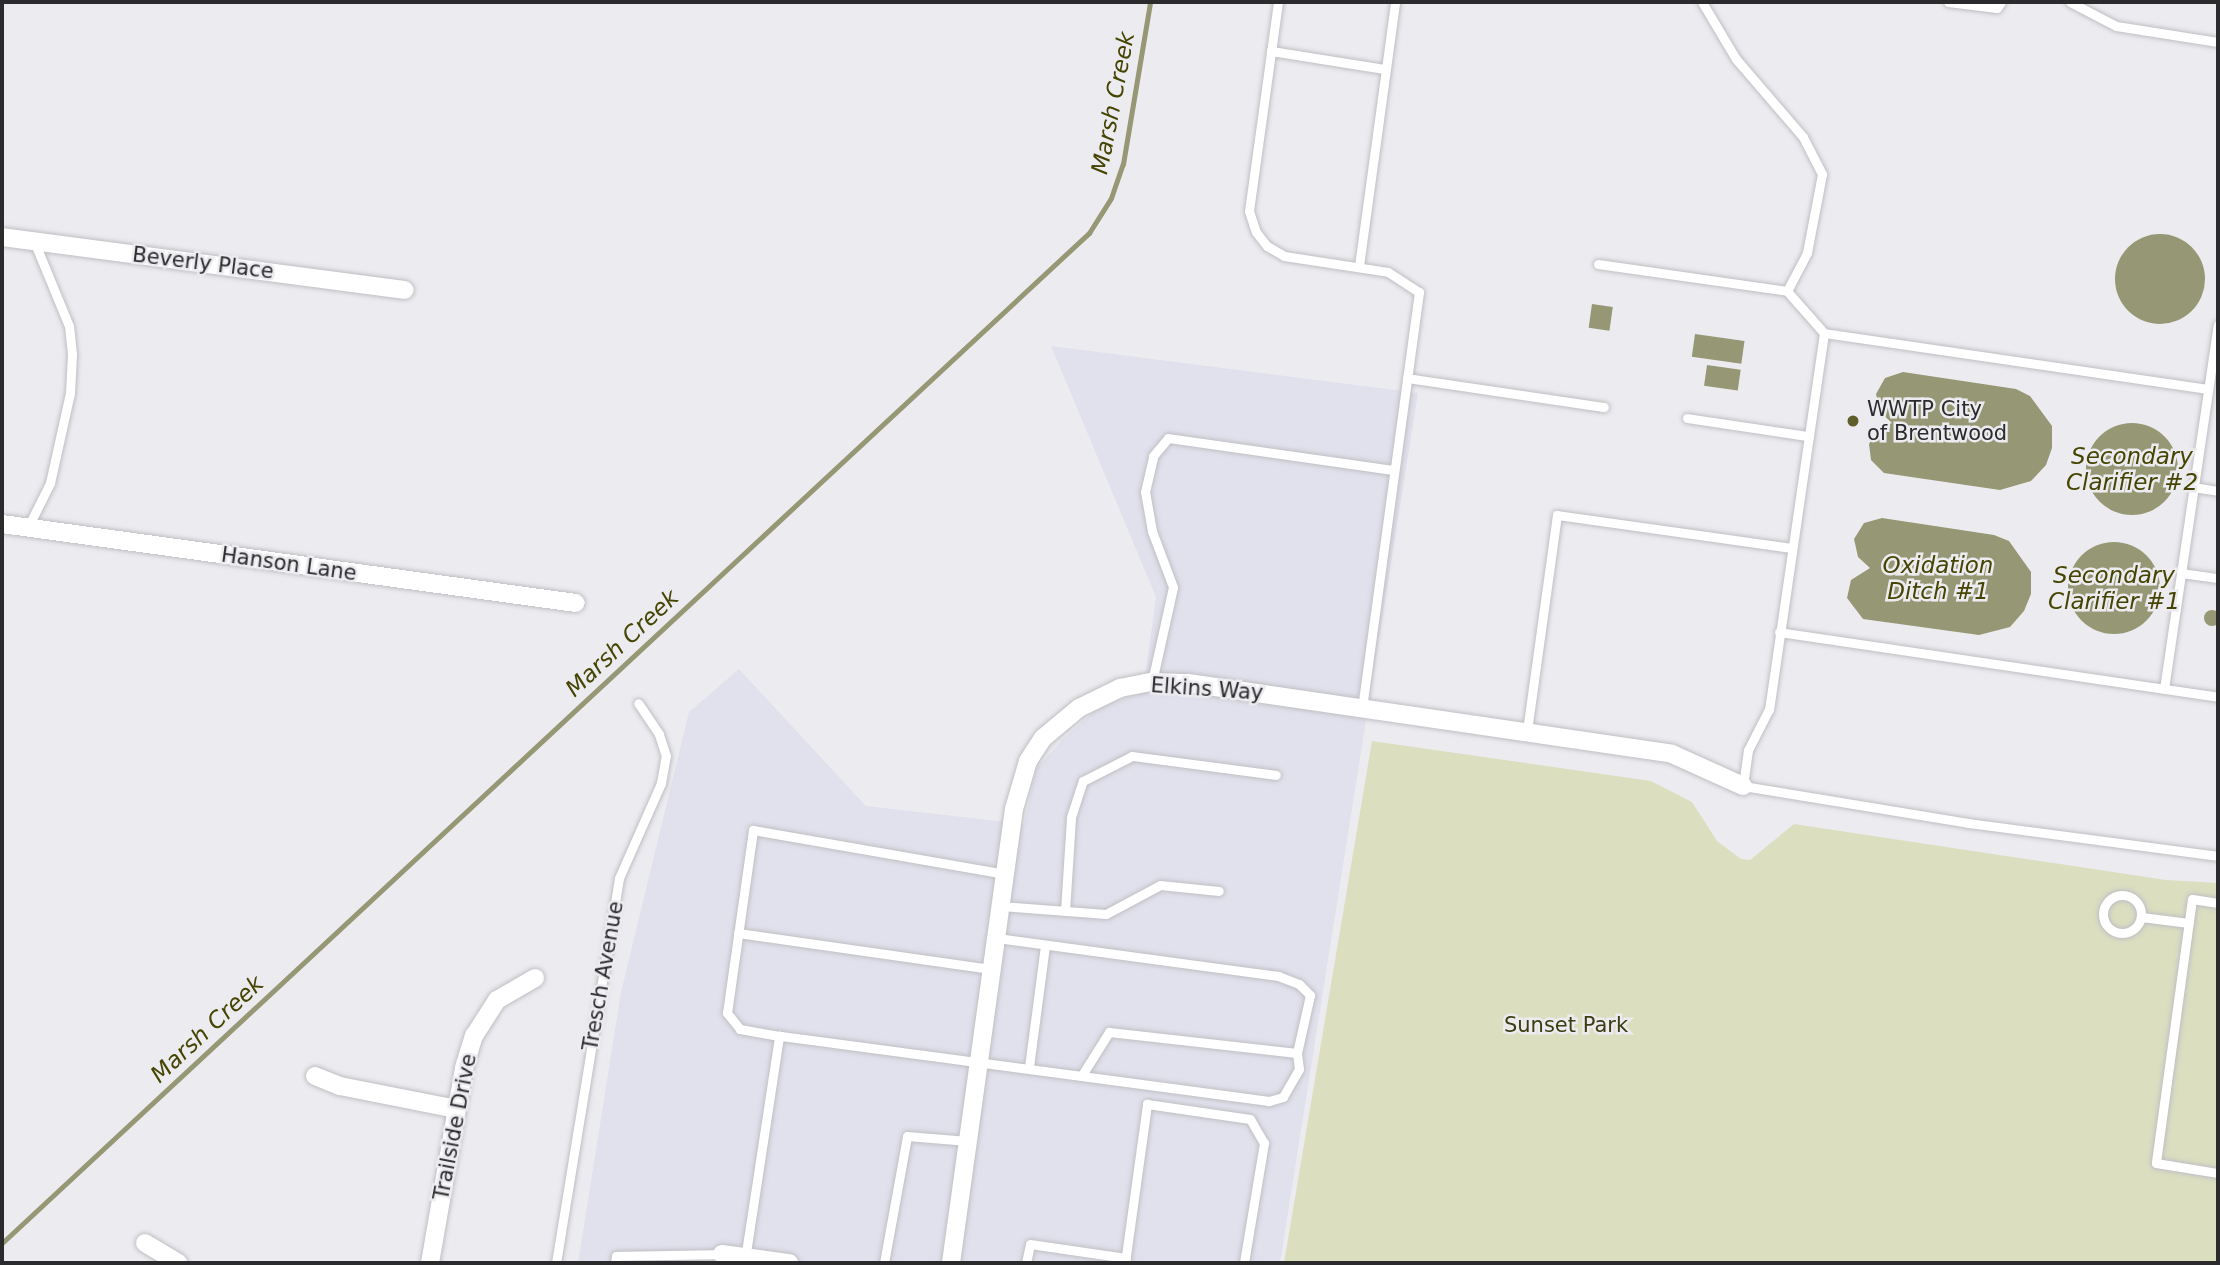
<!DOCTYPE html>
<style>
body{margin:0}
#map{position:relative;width:2220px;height:1265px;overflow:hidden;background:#ececf0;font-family:"DejaVu Sans",sans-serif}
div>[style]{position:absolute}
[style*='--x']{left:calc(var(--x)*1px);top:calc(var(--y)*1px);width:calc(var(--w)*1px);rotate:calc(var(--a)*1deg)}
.built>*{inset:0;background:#e1e1ed}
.green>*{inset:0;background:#dcdec0}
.water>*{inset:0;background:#969774;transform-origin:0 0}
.round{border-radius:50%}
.stream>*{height:5px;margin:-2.5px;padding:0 2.5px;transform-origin:2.5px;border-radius:2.5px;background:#969774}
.roads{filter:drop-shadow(0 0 2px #bfbfc3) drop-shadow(0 0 2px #bfbfc3)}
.lane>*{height:9px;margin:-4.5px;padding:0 4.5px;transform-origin:4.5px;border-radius:4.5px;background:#fff}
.lane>.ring{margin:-4.5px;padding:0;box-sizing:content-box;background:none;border:9px solid #fff;border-radius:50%}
.street>*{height:18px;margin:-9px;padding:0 9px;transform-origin:9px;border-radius:9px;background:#fff}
.dots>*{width:19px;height:19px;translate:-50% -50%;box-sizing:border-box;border:4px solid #ececf0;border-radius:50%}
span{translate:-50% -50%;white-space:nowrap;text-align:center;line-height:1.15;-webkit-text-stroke:5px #ececf0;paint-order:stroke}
.street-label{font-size:21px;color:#2b2b2d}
.poi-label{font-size:21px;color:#2b2b2d}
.left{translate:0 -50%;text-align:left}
.park-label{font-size:21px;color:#3c3c0f}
.water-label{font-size:23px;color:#454402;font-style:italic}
.frame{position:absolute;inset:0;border:4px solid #2b2b2d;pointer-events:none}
</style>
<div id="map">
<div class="built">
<div style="clip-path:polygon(1051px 346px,1418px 393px,1280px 1263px,578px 1263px,621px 992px,689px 712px,739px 669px,866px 806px,1024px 824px,1036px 769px,1062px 740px,1099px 707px,1143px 692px,1156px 597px)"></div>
</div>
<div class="green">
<div style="clip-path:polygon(1372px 741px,1651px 781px,1692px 802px,1717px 841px,1741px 859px,1750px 860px,1794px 824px,2166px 880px,2218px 883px,2218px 1263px,1284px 1263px)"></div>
</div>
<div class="water">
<div class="round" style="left:2115px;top:234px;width:90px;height:90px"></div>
<div style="left:1592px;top:304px;width:21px;height:24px;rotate:8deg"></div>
<div style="left:1695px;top:334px;width:50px;height:23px;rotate:8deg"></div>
<div style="left:1707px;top:365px;width:34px;height:21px;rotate:8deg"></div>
<div style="clip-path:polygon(1903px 372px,2016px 389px,2030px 396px,2052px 426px,2052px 448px,2046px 465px,2031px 481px,2000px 490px,1884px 473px,1871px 460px,1869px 444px,1879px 428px,1892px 423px,1880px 412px,1876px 394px,1885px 378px)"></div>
<div class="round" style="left:2086px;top:423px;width:92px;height:92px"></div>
<div style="clip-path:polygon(1882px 518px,1994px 535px,2009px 541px,2031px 572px,2031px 594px,2024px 611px,2010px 627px,1979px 635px,1863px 619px,1847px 598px,1851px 580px,1870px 568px,1858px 557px,1854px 539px,1864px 523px)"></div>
<div class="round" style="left:2068px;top:542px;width:92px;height:92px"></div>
<div class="round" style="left:2204px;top:610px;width:16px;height:16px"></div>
</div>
<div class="stream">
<div style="--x:2;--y:1243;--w:1484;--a:-42.9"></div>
<div style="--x:1089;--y:233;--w:41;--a:-57.8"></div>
<div style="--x:1111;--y:198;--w:36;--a:-71"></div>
<div style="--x:1123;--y:164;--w:164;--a:-80.5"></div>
</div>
<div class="roads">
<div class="lane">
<div style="--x:1278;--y:2;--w:211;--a:97.9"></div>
<div style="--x:1249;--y:211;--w:22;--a:72"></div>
<div style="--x:1256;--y:232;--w:18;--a:52"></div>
<div style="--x:1267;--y:246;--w:20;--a:30"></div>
<div style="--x:1284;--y:256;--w:105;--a:8.7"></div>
<div style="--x:1388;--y:272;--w:37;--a:33"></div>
<div style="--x:1419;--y:292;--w:418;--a:97.8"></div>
<div style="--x:1702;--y:2;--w:66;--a:59.2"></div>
<div style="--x:1736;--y:59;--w:103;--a:49.3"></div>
<div style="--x:1803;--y:137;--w:42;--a:62.8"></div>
<div style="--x:1822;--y:174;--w:80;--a:100.8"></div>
<div style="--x:1807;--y:253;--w:43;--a:117.8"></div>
<div style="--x:1948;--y:2;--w:49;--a:7"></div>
<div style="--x:1997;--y:8;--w:7;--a:-56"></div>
<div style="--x:2070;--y:2;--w:52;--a:27.6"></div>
<div style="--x:2116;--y:26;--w:103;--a:8.9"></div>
<div style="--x:1271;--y:51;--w:115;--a:9"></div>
<div style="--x:1598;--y:264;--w:191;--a:8.1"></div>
<div style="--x:1787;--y:291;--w:56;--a:48.6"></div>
<div style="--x:1824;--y:333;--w:387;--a:8.3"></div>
<div style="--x:1359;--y:266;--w:266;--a:-82.2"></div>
<div style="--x:1824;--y:333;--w:380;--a:98.3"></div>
<div style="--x:1769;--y:709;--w:46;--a:117.1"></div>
<div style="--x:1748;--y:750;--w:36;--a:98"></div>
<div style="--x:1743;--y:786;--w:228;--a:9.3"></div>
<div style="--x:1968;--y:823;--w:252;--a:7.5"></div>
<div style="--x:1407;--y:378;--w:199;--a:8.4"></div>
<div style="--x:1687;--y:418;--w:122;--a:8.5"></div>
<div style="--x:2193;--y:487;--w:25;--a:9"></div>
<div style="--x:28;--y:527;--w:49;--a:-63.4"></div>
<div style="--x:50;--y:483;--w:92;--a:-77.5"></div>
<div style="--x:70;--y:393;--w:39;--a:-87"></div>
<div style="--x:72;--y:354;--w:28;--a:-96"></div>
<div style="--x:69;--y:326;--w:92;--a:-112.4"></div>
<div style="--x:2181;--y:573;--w:37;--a:8"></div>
<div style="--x:1779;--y:632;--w:444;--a:8.4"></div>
<div style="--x:1152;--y:682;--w:97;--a:-77.5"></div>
<div style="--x:1173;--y:587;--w:60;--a:-110.6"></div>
<div style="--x:1152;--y:531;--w:40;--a:-100"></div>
<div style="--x:1145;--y:492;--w:37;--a:-77"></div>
<div style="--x:1153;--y:456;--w:23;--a:-50"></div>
<div style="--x:1168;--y:438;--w:228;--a:8.1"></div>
<div style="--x:2164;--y:689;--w:368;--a:-81.6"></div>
<div style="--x:1527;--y:731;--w:218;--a:-82.1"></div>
<div style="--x:1557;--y:515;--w:236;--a:8"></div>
<div class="ring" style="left:2103px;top:895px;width:29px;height:29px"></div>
<div style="--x:2218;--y:903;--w:26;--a:-171"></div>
<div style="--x:2192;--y:899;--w:266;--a:97.8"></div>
<div style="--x:2156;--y:1163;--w:63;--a:9.2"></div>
<div style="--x:1001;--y:906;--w:105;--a:4.4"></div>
<div style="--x:1106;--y:914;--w:61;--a:-28.2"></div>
<div style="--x:1160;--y:885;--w:59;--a:5.8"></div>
<div style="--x:1065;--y:911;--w:94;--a:-86.3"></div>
<div style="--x:1071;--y:817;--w:38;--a:-72"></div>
<div style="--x:1083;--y:781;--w:55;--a:-27"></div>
<div style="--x:1132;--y:756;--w:145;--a:7.5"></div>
<div style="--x:2141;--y:917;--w:48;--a:7.1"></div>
<div style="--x:738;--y:933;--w:257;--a:8.1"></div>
<div style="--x:997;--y:938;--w:284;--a:7.7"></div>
<div style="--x:1278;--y:976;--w:22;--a:21"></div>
<div style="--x:1299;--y:984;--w:16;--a:45"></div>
<div style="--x:1310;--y:995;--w:59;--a:102.6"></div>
<div style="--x:1297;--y:1053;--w:16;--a:83"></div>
<div style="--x:1299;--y:1069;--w:32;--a:120"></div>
<div style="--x:1283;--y:1097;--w:15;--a:164"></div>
<div style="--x:1269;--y:1101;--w:494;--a:-172.4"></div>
<div style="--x:779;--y:1036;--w:40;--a:-170"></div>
<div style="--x:740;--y:1029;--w:21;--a:-129"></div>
<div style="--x:727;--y:1013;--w:185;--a:-81.9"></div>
<div style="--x:753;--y:830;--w:256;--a:9.9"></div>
<div style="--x:1029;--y:1067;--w:123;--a:-82.5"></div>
<div style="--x:1082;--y:1075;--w:51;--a:-57.9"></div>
<div style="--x:1109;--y:1032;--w:189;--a:6.4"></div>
<div style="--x:745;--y:1259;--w:226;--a:-81.3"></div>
<div style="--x:556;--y:1263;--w:390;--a:-80.7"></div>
<div style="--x:619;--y:878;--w:104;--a:-66.1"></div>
<div style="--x:661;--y:783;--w:27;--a:-80"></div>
<div style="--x:666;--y:756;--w:23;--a:-108"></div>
<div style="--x:659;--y:734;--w:37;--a:-124"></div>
<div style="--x:615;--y:1263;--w:7;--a:-82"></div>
<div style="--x:616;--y:1256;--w:106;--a:-1.1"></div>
<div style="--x:884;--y:1263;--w:129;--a:-79.7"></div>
<div style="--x:907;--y:1136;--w:61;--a:4.7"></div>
<div style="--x:1026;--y:1263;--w:19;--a:-78"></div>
<div style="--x:1030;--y:1244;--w:97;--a:8.3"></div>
<div style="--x:1125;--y:1263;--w:161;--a:-82.1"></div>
<div style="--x:1147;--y:1104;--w:104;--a:8.3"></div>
<div style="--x:1250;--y:1119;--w:28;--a:60"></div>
<div style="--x:1264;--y:1143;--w:122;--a:99.5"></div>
</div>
<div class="street">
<div style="--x:2;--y:237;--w:406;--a:7.5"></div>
<div style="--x:2;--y:524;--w:579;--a:7.84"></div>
<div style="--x:315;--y:1076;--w:27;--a:22"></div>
<div style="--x:340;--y:1086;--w:118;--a:11.2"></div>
<div style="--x:145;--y:1243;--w:39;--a:31"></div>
<div style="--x:722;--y:1254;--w:68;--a:7.7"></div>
<div style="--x:430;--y:1263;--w:198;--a:-80.1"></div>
<div style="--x:464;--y:1068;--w:34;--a:-73"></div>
<div style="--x:474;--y:1036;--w:43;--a:-57.4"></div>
<div style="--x:497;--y:1000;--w:44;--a:-30.1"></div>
<div style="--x:951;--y:1263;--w:458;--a:-82.1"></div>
<div style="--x:1014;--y:809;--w:50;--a:-73.7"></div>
<div style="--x:1028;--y:761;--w:27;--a:-57"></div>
<div style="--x:1043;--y:738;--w:47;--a:-39.8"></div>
<div style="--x:1079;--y:708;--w:46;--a:-26"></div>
<div style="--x:1120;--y:688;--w:33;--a:-11"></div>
<div style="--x:1152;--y:682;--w:36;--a:2"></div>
<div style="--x:1188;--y:683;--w:489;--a:8.3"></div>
<div style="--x:1672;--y:754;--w:78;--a:24.3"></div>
</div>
</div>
<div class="dots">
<div style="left:1853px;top:421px;background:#5e5e2b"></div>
</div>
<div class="street-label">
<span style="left:203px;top:263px;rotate:7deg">Beverly Place</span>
<span style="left:289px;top:564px;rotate:8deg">Hanson Lane</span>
<span style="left:1207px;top:689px;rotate:4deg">Elkins Way</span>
<span style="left:603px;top:976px;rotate:-80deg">Tresch Avenue</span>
<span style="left:455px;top:1127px;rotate:-79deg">Trailside Drive</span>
</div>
<div class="poi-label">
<span class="left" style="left:1867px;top:421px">WWTP City<br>of Brentwood</span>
</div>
<div class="park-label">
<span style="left:1566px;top:1025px">Sunset Park</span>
</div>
<div class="water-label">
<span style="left:1113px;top:103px;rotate:-79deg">Marsh Creek</span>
<span style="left:2132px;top:469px">Secondary<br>Clarifier #2</span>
<span style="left:1938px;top:578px">Oxidation<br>Ditch #1</span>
<span style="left:2114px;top:588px">Secondary<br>Clarifier #1</span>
<span style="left:622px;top:643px;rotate:-43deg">Marsh Creek</span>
<span style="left:207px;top:1029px;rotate:-43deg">Marsh Creek</span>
</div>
<div class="frame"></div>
</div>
